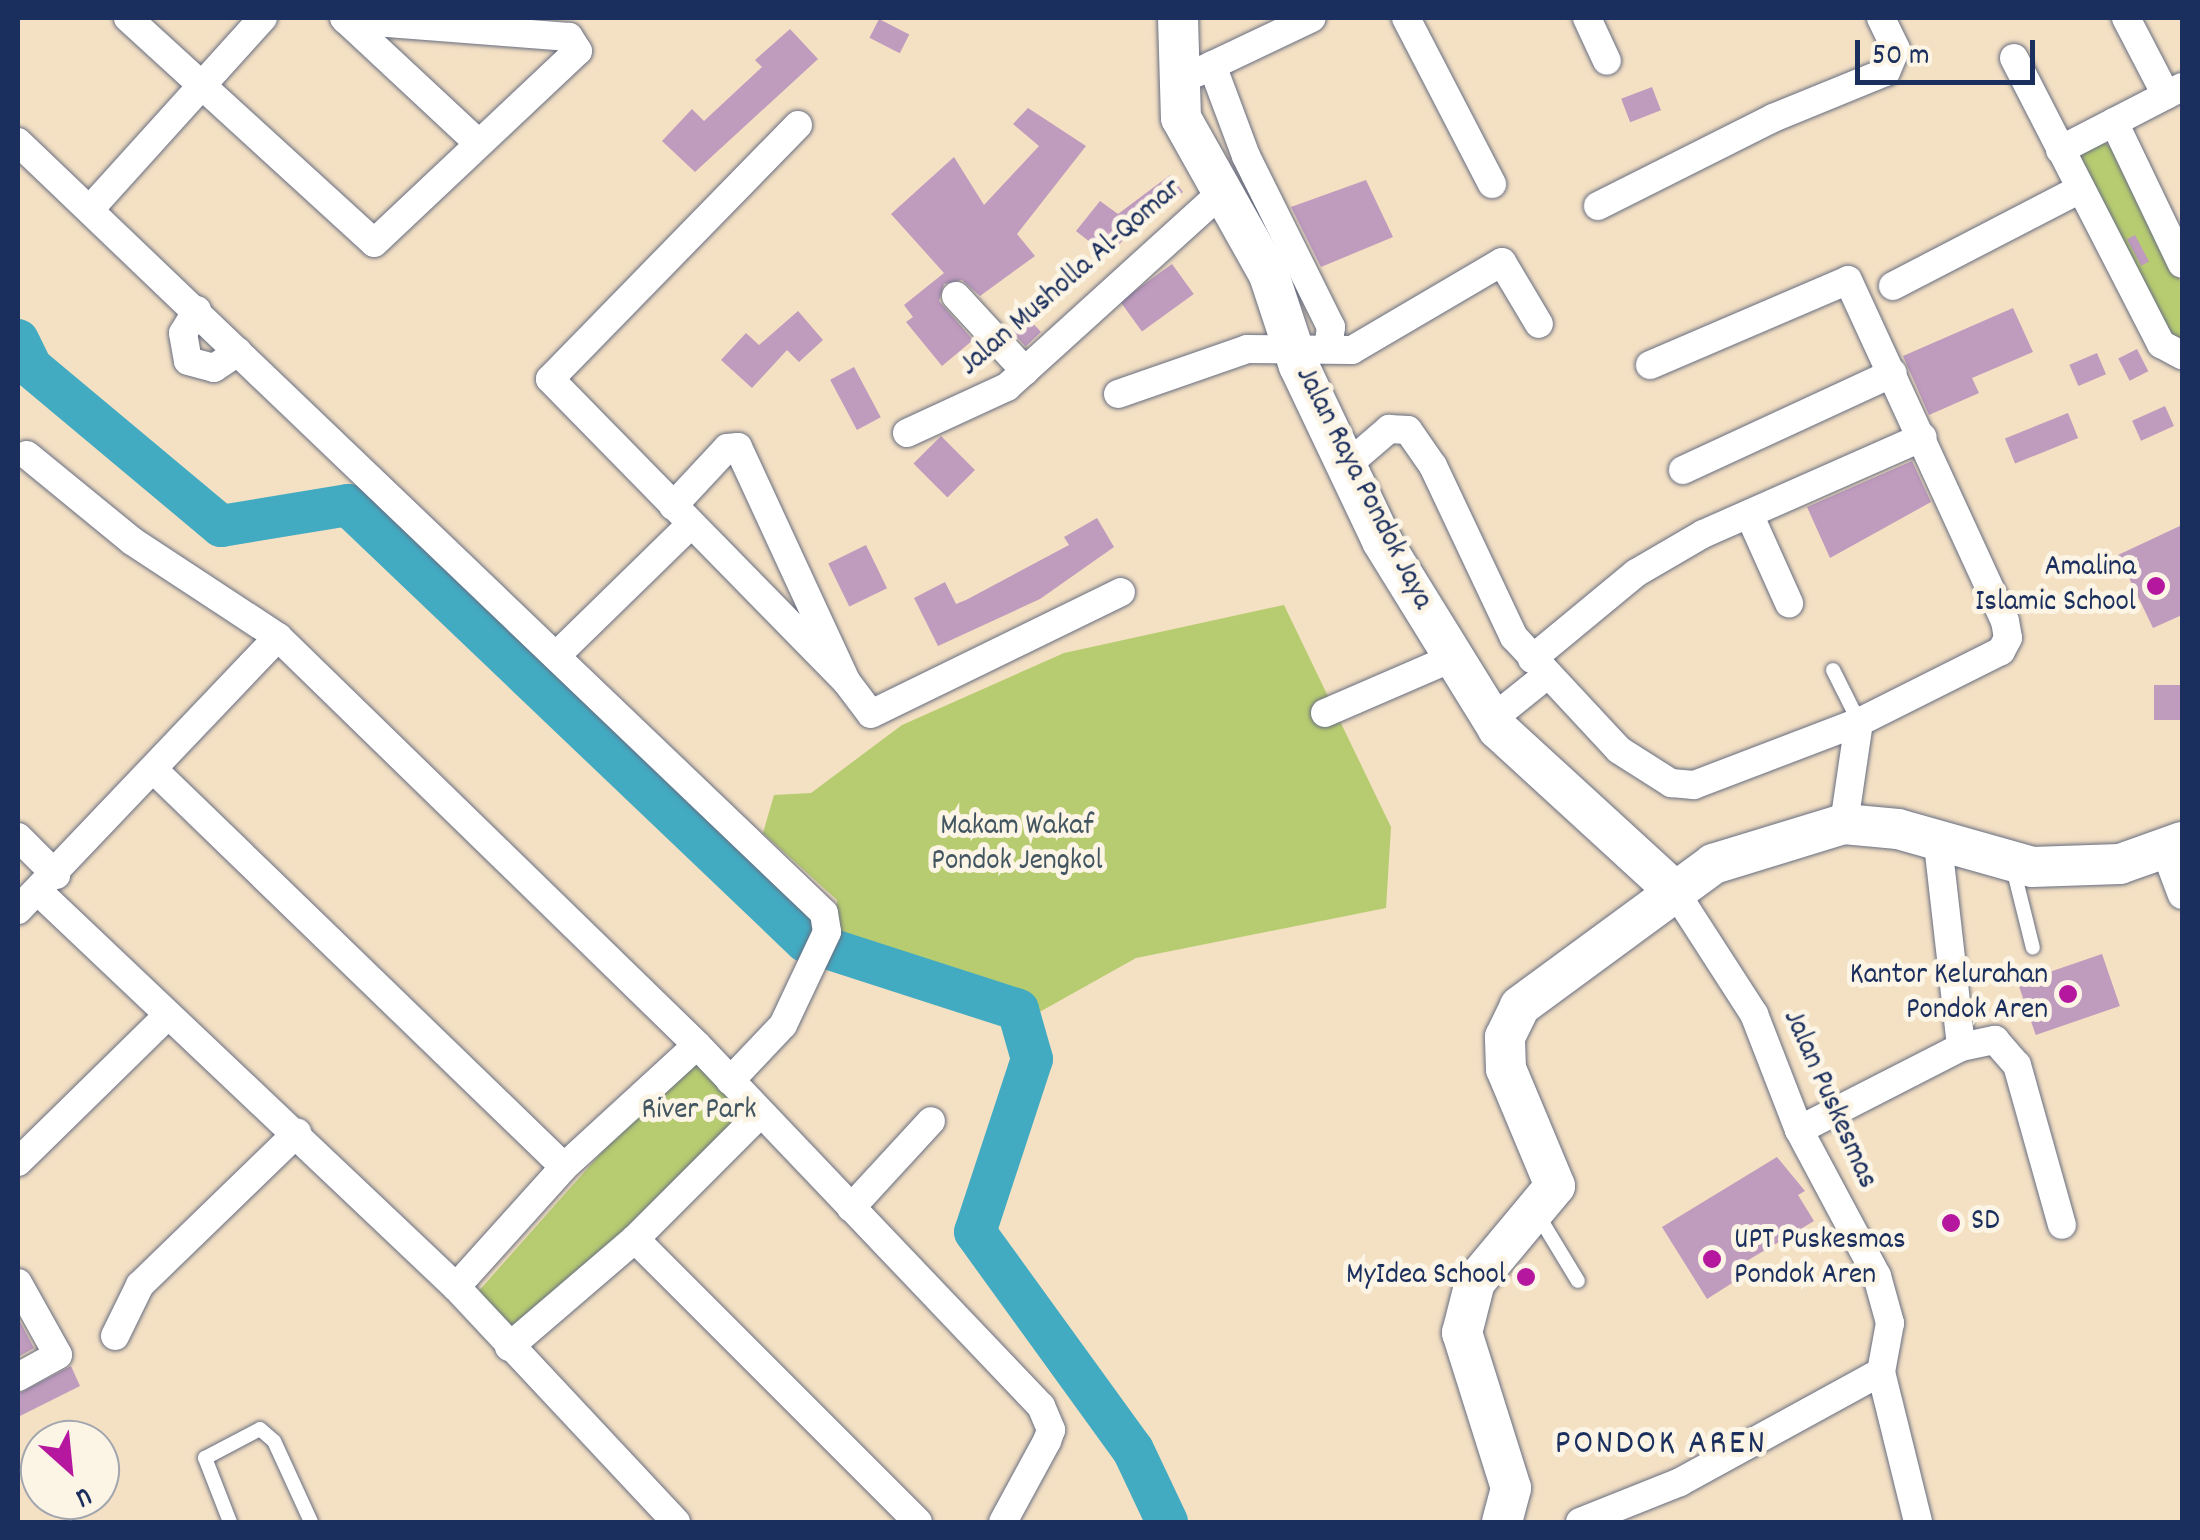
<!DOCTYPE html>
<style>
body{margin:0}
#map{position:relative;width:2200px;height:1540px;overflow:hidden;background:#f4e0c3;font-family:Dekko,sans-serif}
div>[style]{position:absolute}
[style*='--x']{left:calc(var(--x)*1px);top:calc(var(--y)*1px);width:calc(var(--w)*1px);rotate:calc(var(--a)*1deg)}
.green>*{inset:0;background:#b7cc70}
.river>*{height:42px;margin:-21px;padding:0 21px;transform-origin:21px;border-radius:21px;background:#42abc2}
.building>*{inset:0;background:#bf9bbe;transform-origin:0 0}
.roads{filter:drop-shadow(0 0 2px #676d81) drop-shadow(0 0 2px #676d81)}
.service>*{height:14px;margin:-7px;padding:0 7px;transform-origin:7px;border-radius:7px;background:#fff}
.minor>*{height:28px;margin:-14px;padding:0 14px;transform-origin:14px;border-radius:14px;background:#fff}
.secondary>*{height:40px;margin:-20px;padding:0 20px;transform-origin:20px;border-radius:20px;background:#fff}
.dots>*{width:28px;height:28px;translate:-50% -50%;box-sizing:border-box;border:5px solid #fcf5e5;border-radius:50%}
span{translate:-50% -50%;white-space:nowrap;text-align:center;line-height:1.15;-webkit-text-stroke:10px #fcf5e5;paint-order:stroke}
.street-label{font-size:30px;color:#1b2f5e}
.poi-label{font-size:30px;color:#1b2f5e}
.right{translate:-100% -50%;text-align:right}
.left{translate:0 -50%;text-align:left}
.park-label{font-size:30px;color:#425662}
.quarter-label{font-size:35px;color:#1b2f5e;letter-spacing:2.5px}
.frame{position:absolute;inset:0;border:20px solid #1b2f5e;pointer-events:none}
.north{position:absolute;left:20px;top:1420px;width:100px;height:100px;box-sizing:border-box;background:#fcf5e5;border:2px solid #a2a6af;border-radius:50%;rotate:153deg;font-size:28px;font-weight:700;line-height:40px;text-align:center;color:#1b2f5e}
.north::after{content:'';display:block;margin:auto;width:35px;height:45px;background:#b5179e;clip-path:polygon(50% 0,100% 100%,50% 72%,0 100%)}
.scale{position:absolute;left:1855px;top:40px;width:180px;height:45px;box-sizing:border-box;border:5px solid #1b2f5e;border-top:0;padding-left:12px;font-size:30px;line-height:35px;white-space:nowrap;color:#1b2f5e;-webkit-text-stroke:8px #fcf5e5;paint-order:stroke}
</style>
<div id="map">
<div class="green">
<div style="clip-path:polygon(2102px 142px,2112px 147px,2182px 285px,2182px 343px,2174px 348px,2074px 155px)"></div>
<div style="clip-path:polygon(1284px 605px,1391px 827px,1386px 908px,1136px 958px,1036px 1014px,835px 964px,837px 900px,763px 833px,774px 795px,811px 793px,902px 725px,1064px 653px)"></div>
<div style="clip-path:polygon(697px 1045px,761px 1113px,509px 1347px,469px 1302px)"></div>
</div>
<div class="river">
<div style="--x:18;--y:340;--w:30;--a:64"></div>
<div style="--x:31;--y:367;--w:248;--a:39.9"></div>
<div style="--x:221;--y:526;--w:129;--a:-9.4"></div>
<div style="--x:348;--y:505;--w:632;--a:43.65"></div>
<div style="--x:805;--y:941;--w:224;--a:17.9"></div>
<div style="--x:1018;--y:1010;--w:51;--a:74.1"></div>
<div style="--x:1032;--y:1059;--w:182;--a:108.2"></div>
<div style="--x:975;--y:1232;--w:269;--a:54.1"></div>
<div style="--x:1133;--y:1450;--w:80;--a:64.7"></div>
</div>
<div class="building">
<div style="left:879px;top:19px;width:34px;height:21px;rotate:27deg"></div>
<div style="clip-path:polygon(790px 29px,818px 59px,695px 172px,662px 141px,692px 109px,704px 121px,762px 67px,755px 60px)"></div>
<div style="left:1652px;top:87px;width:25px;height:33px;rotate:69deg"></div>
<div style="clip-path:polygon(1028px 108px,1086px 146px,1017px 234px,1035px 256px,980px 296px,962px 280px,944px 284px,939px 301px,973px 340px,942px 366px,906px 322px,913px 317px,904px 305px,944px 273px,891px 214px,954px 157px,984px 205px,1039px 146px,1013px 124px)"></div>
<div style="clip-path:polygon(1170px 175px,1183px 192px,1128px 234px,1109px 257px,1076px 231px,1100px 201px,1118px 214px)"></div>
<div style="clip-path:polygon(1366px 180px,1393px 237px,1321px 267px,1291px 207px)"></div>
<div style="left:2135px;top:235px;width:30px;height:9px;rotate:62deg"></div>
<div style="left:1172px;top:264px;width:37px;height:64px;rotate:54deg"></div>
<div style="clip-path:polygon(2013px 308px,2033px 352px,1972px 378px,1979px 393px,1929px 415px,1903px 356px)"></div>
<div style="clip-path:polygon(798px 311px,823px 340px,799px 362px,787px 350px,752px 388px,721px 360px,746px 333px,759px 345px)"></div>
<div style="left:1026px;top:316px;width:22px;height:21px;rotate:47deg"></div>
<div style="left:2137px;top:349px;width:25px;height:21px;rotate:63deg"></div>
<div style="left:2097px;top:353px;width:23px;height:30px;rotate:67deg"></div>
<div style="left:854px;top:367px;width:57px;height:27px;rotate:62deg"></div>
<div style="left:2165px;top:406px;width:22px;height:36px;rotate:66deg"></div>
<div style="left:2068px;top:413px;width:27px;height:68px;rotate:68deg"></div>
<div style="left:941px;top:436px;width:48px;height:39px;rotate:45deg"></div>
<div style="clip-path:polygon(1912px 461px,1931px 502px,1830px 558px,1807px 507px)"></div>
<div style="clip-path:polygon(1097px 518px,1114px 547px,1040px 599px,938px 646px,914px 598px,945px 582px,956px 604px,966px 600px,1069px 545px,1064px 537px)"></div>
<div style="clip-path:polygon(2182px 525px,2182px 615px,2153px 628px,2118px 555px)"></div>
<div style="left:866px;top:545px;width:48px;height:42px;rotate:64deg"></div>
<div style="left:2182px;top:685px;width:35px;height:28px;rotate:90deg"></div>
<div style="left:2102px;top:954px;width:55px;height:89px;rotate:71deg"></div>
<div style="clip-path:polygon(1777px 1157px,1805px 1191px,1798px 1195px,1814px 1221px,1745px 1262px,1751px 1271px,1707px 1299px,1662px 1227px)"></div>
<div style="clip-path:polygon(18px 1318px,34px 1348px,18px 1357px)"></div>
<div style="clip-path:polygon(71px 1366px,80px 1386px,18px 1417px,18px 1394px)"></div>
</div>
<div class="roads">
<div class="service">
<div style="--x:1833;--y:670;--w:58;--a:63.4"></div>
<div style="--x:2013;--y:868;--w:82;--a:76"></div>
<div style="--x:1538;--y:1215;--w:77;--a:58.8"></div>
<div style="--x:230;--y:1522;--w:69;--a:-111.3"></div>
<div style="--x:205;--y:1458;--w:62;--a:-27.8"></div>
<div style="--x:260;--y:1429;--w:18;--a:41"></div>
<div style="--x:274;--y:1441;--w:89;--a:65.4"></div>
</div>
<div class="minor">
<div style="--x:128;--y:18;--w:333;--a:42.4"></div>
<div style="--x:374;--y:243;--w:280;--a:-43.3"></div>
<div style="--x:578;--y:51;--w:17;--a:-123"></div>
<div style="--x:569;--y:37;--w:224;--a:-175.6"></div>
<div style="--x:344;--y:18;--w:183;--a:43"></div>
<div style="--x:1406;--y:18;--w:187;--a:62.6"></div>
<div style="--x:1587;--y:18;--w:47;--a:65.1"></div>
<div style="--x:2126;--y:18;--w:87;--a:62.5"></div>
<div style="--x:2014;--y:58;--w:322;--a:62.8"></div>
<div style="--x:2161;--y:344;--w:24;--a:28"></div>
<div style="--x:1212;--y:65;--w:97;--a:69.5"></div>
<div style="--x:1246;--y:156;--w:191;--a:63.6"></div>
<div style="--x:1331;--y:327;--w:22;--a:98"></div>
<div style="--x:1196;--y:73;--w:128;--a:-25.4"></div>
<div style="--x:2114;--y:122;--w:157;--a:64.4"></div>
<div style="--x:798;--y:125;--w:355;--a:134.3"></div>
<div style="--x:550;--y:379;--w:423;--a:45.6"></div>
<div style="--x:18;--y:142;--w:1115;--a:43.73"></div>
<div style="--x:824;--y:913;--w:19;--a:81"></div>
<div style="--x:827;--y:932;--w:103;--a:115.3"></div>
<div style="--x:783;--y:1025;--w:77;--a:133.4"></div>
<div style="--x:2060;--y:150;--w:137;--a:-27.3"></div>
<div style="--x:1598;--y:206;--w:196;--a:-26.7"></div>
<div style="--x:1773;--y:118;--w:122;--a:-22.2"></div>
<div style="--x:1886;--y:72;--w:25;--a:-67"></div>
<div style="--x:1896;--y:49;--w:34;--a:-116"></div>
<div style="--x:92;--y:207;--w:255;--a:-47.9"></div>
<div style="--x:1893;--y:286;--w:211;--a:-27.4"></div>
<div style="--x:956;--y:296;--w:102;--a:47.4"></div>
<div style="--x:197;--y:310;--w:27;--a:121"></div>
<div style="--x:183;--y:333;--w:28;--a:80"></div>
<div style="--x:188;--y:361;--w:27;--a:15"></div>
<div style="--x:214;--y:368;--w:29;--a:-34"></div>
<div style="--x:1650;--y:365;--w:215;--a:-23.2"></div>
<div style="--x:1848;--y:280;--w:375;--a:65.3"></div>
<div style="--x:2005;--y:621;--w:17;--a:80"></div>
<div style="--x:2008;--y:638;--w:15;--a:118"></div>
<div style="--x:2001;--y:651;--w:159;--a:153.4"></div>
<div style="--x:1859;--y:722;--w:103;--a:98.4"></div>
<div style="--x:1118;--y:394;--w:137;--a:-19.2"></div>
<div style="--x:1247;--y:349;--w:105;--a:0.5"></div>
<div style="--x:1352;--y:350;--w:174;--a:-30.4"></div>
<div style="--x:1502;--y:262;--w:72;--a:59.2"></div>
<div style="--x:907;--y:433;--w:110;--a:-24.7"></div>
<div style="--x:1007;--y:387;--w:292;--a:-42.2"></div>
<div style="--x:27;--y:455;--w:136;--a:39.3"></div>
<div style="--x:132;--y:541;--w:175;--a:33.3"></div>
<div style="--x:278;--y:637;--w:585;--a:44.24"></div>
<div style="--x:697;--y:1045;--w:499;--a:46.4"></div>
<div style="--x:1041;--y:1406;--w:26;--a:67"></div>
<div style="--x:1051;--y:1430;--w:12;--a:110"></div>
<div style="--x:1047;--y:1441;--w:92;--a:118.5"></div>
<div style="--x:1346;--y:466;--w:57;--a:-40.7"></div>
<div style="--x:1389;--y:429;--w:19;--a:3"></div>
<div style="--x:1408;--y:430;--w:44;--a:55.2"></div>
<div style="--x:1433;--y:466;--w:189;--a:64.7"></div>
<div style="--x:1514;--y:637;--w:154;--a:47.1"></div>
<div style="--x:1619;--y:750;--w:62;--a:32.4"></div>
<div style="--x:1671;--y:783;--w:23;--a:5"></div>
<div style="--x:1694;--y:785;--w:177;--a:-20.9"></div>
<div style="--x:1683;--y:470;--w:231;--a:-24.8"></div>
<div style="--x:673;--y:506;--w:79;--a:-47"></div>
<div style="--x:727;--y:448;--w:11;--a:-5"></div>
<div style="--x:738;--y:447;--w:258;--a:65.2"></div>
<div style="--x:846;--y:681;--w:41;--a:52.9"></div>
<div style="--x:871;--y:714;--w:278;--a:-26"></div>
<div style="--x:1749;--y:514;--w:98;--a:65.8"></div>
<div style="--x:559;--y:653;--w:182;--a:-44.3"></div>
<div style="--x:1532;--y:659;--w:135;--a:-39.6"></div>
<div style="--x:1636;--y:573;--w:78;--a:-30.2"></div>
<div style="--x:1703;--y:534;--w:240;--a:-23.8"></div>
<div style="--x:1325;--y:713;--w:136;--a:-23.4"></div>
<div style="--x:1491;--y:720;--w:72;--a:-38.8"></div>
<div style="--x:155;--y:771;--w:569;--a:44.07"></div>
<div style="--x:18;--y:837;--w:54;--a:45"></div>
<div style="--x:1938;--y:844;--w:204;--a:83.5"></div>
<div style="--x:2165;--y:850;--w:48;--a:69.3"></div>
<div style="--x:1674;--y:890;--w:148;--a:57.2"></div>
<div style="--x:1754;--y:1014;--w:124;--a:68.8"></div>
<div style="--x:1799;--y:1130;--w:166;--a:61.9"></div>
<div style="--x:1877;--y:1276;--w:49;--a:74.5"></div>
<div style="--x:1890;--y:1323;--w:50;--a:100.4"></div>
<div style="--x:1881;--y:1372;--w:154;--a:76.1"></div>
<div style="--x:39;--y:892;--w:574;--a:43.45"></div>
<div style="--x:18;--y:910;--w:377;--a:-46.4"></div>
<div style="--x:1799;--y:1130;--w:182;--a:-27.1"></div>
<div style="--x:1961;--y:1047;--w:35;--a:-12"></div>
<div style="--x:1995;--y:1040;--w:33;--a:49"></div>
<div style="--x:2017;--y:1065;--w:166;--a:74.3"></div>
<div style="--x:18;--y:1162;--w:210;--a:-44.4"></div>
<div style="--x:851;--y:1208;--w:118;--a:-47.4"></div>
<div style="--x:635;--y:1239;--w:400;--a:45"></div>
<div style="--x:18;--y:1283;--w:82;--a:60.9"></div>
<div style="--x:58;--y:1355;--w:46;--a:151.2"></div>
<div style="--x:115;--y:1336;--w:57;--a:-63.9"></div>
<div style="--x:140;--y:1285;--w:219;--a:-44.1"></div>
<div style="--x:509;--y:1347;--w:166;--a:-40.6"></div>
<div style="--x:635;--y:1239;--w:178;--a:-45"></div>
<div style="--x:676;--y:1522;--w:322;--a:-133.1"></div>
<div style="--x:456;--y:1287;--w:161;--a:-48"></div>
<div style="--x:564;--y:1167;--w:180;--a:-42.5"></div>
<div style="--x:1580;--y:1522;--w:108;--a:-21.8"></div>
<div style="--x:1680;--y:1482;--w:229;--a:-28.7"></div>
</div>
<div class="secondary">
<div style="--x:1178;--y:18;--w:100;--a:88.3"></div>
<div style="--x:1181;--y:118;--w:180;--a:60.7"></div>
<div style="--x:1269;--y:275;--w:96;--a:71.8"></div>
<div style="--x:1299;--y:366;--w:194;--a:64.6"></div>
<div style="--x:1382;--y:541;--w:221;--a:58.3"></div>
<div style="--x:1498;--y:729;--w:239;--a:42.5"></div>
<div style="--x:1502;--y:1522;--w:35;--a:-75"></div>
<div style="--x:1511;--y:1488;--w:163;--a:-107.5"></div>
<div style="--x:1462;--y:1333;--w:53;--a:-75.7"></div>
<div style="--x:1475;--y:1282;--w:125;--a:-50.2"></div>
<div style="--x:1555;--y:1186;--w:127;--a:-112.7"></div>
<div style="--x:1506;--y:1069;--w:32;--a:-92"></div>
<div style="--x:1505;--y:1037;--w:34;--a:-64"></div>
<div style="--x:1520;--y:1006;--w:240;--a:-36.3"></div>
<div style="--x:1713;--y:864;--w:137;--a:-17"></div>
<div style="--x:1844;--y:824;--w:54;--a:5.3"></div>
<div style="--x:1898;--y:829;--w:139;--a:15.8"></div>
<div style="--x:2032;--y:867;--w:88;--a:-2"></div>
<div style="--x:2120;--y:864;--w:66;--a:-19.5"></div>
</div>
</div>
<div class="dots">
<div style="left:2156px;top:586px;background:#b5179e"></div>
<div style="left:2068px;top:994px;background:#b5179e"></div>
<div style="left:1951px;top:1223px;background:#b5179e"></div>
<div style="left:1712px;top:1259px;background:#b5179e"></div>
<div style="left:1526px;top:1277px;background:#b5179e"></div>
</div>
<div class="street-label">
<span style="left:1072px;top:279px;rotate:-41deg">Jalan Musholla Al-Qomar</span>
<span style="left:1362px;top:489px;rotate:63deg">Jalan Raya Pondok Jaya</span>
<span style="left:1828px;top:1100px;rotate:66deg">Jalan Puskesmas</span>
</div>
<div class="poi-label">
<span class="right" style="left:2136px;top:586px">Amalina<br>Islamic School</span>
<span class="right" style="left:2048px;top:994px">Kantor Kelurahan<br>Pondok Aren</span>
<span class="left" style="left:1971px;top:1223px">SD</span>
<span class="left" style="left:1734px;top:1259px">UPT Puskesmas<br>Pondok Aren</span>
<span class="right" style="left:1506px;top:1277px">MyIdea School</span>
</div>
<div class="park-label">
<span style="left:1017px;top:845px">Makam Wakaf<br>Pondok Jengkol</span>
<span style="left:699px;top:1112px">River Park</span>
</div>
<div class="quarter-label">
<span style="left:1661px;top:1445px">PONDOK AREN</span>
</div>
<div class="frame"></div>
<div class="north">U</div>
<div class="scale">50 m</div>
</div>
